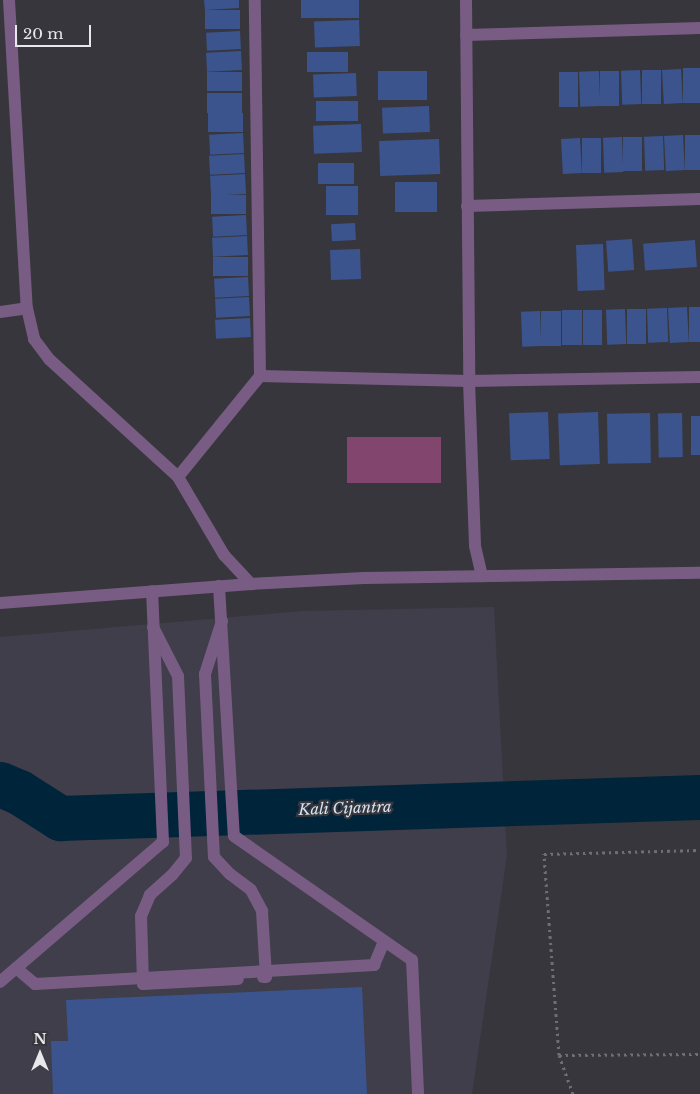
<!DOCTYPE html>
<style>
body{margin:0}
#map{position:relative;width:700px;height:1094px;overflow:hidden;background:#37363c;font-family:"Libre Baskerville",serif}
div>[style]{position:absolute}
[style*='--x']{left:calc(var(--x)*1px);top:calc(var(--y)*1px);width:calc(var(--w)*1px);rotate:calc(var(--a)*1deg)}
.built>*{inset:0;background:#3f3e4a}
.green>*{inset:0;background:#82466e;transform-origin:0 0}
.river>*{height:45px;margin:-22.5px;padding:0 22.5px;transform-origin:22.5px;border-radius:22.5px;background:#00243a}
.building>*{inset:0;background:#3c548d;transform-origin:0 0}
.path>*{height:3px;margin-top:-1.5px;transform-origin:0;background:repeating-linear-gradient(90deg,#6f6e74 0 2.5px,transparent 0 6.5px)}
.minor>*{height:12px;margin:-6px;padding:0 6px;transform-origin:6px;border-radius:6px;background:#795c84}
.minor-bridge>*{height:12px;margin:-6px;padding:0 6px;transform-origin:6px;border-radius:6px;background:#795c84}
span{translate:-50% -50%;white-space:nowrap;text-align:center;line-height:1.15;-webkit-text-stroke:4.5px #37363c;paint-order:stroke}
.water-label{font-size:15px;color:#d5e6f3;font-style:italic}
.north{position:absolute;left:15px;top:1029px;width:50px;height:50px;-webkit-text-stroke:4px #37363c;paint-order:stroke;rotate:0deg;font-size:14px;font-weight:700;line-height:20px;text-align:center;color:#e8e7eb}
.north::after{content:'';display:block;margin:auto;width:18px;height:22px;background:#e8e7eb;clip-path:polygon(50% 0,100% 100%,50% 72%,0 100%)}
.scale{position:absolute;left:15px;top:25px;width:76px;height:22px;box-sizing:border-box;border:2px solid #e8e7eb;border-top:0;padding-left:6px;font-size:15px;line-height:18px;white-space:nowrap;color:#e8e7eb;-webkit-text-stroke:4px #37363c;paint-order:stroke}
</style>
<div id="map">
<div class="built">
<div style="clip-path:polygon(494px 607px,507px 856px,472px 1094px,0 1094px,0 637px,303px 611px)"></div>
</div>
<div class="green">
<div style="left:347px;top:437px;width:94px;height:46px"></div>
</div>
<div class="river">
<div style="--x:0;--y:784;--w:21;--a:23"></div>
<div style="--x:19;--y:792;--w:49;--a:32.4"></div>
<div style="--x:60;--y:818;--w:640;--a:-1.88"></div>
</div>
<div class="building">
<div style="clip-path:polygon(204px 0,239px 0,239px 8px,205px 10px)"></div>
<div style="left:301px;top:0;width:58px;height:18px"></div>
<div style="left:240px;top:10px;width:19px;height:35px;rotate:90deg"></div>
<div style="left:359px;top:20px;width:26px;height:45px;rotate:88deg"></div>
<div style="left:240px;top:31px;width:18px;height:34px;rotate:87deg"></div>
<div style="left:241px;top:51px;width:19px;height:35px;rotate:87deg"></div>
<div style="left:348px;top:52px;width:20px;height:41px;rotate:90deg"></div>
<div style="left:700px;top:68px;width:35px;height:17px;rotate:90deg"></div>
<div style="left:681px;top:69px;width:34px;height:19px;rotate:87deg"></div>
<div style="left:640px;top:70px;width:34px;height:19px;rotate:88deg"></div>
<div style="left:642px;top:70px;width:19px;height:34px"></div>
<div style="left:427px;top:71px;width:29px;height:49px;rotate:90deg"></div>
<div style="left:599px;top:71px;width:35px;height:20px;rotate:88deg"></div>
<div style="left:600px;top:71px;width:19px;height:35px"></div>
<div style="left:242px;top:72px;width:19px;height:35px;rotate:90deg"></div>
<div style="left:559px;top:72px;width:19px;height:35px"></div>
<div style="left:356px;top:73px;width:23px;height:43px;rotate:88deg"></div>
<div style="left:207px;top:93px;width:35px;height:20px"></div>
<div style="left:316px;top:101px;width:42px;height:20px"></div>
<div style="left:429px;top:106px;width:26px;height:47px;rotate:88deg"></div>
<div style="left:243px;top:113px;width:19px;height:35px;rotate:90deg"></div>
<div style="left:361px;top:124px;width:28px;height:48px;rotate:88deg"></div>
<div style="left:243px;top:133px;width:20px;height:34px;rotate:87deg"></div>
<div style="left:683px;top:135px;width:35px;height:19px;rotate:87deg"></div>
<div style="left:685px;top:135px;width:15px;height:35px"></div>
<div style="left:663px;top:136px;width:34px;height:19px;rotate:88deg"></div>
<div style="left:622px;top:137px;width:35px;height:19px;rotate:88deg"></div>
<div style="left:623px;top:137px;width:19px;height:34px"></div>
<div style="left:580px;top:138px;width:35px;height:19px;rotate:87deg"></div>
<div style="left:582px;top:138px;width:19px;height:35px"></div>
<div style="left:439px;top:139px;width:35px;height:60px;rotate:88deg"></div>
<div style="left:244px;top:154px;width:19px;height:35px;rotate:87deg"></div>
<div style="left:318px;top:163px;width:36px;height:21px"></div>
<div style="left:245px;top:174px;width:20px;height:35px;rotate:87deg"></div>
<div style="left:437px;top:182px;width:30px;height:42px;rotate:90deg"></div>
<div style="left:358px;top:186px;width:29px;height:32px;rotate:90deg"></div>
<div style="left:246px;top:195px;width:19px;height:35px;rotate:90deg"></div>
<div style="left:246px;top:215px;width:20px;height:34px;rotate:87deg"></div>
<div style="left:355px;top:223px;width:17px;height:24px;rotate:87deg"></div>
<div style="left:247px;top:236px;width:19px;height:35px;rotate:87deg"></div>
<div style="left:632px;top:239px;width:31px;height:26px;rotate:86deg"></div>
<div style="left:695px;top:240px;width:27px;height:52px;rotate:86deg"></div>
<div style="left:603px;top:244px;width:46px;height:27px;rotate:88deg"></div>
<div style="left:360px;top:249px;width:30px;height:30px;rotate:88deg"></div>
<div style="left:248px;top:257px;width:19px;height:35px;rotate:90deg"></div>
<div style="left:248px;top:277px;width:19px;height:34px;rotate:87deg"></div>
<div style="left:249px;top:297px;width:19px;height:34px;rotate:87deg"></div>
<div style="left:687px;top:307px;width:35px;height:19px;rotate:87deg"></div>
<div style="left:689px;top:307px;width:11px;height:35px"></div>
<div style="left:667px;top:308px;width:34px;height:20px;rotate:88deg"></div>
<div style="left:625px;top:309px;width:35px;height:19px;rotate:88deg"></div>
<div style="left:627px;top:309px;width:19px;height:35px"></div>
<div style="left:582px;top:310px;width:35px;height:20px;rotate:90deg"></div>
<div style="left:583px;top:310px;width:19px;height:35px"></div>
<div style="left:540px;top:311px;width:35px;height:19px;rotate:88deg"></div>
<div style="left:541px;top:311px;width:20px;height:35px"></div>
<div style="left:250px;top:318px;width:19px;height:35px;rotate:87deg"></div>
<div style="left:548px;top:412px;width:47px;height:39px;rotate:88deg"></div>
<div style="left:598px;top:412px;width:52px;height:40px;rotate:88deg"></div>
<div style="left:650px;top:413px;width:50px;height:43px;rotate:89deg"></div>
<div style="left:682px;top:413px;width:44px;height:24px;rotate:89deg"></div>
<div style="left:691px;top:416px;width:9px;height:39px"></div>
<div style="clip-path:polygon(362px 987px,367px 1094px,53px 1094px,51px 1041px,68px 1041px,66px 1000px)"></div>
</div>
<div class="path">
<div style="--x:559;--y:1055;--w:141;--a:-0.4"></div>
<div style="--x:573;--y:1094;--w:41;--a:-109.7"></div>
<div style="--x:559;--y:1055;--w:202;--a:-94.3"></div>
<div style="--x:544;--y:854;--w:156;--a:-1.5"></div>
</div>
<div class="minor">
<div style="--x:9;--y:0;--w:309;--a:86.7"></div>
<div style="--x:27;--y:308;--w:32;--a:77"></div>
<div style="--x:34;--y:339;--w:26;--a:53"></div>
<div style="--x:50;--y:360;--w:173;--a:42.4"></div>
<div style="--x:178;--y:477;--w:91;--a:59.5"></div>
<div style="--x:224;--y:555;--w:40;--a:47"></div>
<div style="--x:251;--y:584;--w:113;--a:-3"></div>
<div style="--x:364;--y:578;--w:336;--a:-0.9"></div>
<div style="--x:466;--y:0;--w:381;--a:89.5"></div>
<div style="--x:469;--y:381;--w:165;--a:87.9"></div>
<div style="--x:475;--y:546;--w:31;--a:77"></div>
<div style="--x:466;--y:35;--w:234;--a:-1.7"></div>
<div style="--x:467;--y:206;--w:233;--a:-1.7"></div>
<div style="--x:0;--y:312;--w:27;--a:-8"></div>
<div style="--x:260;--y:376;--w:209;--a:1.4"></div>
<div style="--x:469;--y:381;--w:231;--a:-1"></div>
<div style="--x:178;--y:477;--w:130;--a:-50.9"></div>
<div style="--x:260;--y:376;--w:376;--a:-90.8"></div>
<div style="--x:219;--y:586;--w:250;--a:86.6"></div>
<div style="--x:234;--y:836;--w:217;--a:34.9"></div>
<div style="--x:412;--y:960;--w:134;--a:87.4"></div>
<div style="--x:0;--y:603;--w:252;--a:-4.3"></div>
<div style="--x:222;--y:621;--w:56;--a:107.8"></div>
<div style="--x:205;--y:674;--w:183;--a:87.2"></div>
<div style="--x:214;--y:857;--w:23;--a:47"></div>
<div style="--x:230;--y:874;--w:26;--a:37"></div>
<div style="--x:251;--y:890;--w:24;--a:62"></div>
<div style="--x:262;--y:911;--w:66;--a:86.5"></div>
<div style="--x:266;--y:977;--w:3;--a:180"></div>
<div style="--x:153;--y:627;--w:55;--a:63"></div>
<div style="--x:178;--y:676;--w:182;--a:87.5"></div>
<div style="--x:186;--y:858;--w:22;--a:129"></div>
<div style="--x:172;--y:875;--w:30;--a:138"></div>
<div style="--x:150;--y:895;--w:23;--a:113"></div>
<div style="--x:141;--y:916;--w:68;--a:88.3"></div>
<div style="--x:143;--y:984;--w:95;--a:-3"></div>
<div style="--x:0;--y:982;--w:215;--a:-40.7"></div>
<div style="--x:163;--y:842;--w:251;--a:-92.5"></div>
</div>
<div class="minor-bridge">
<div style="--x:16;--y:968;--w:25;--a:40"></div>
<div style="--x:35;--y:984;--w:340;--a:-3.2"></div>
<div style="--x:374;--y:965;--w:26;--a:-67"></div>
</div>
<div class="water-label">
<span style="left:345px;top:808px;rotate:-2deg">Kali Cijantra</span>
</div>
<div class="north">N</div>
<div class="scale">20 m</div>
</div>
